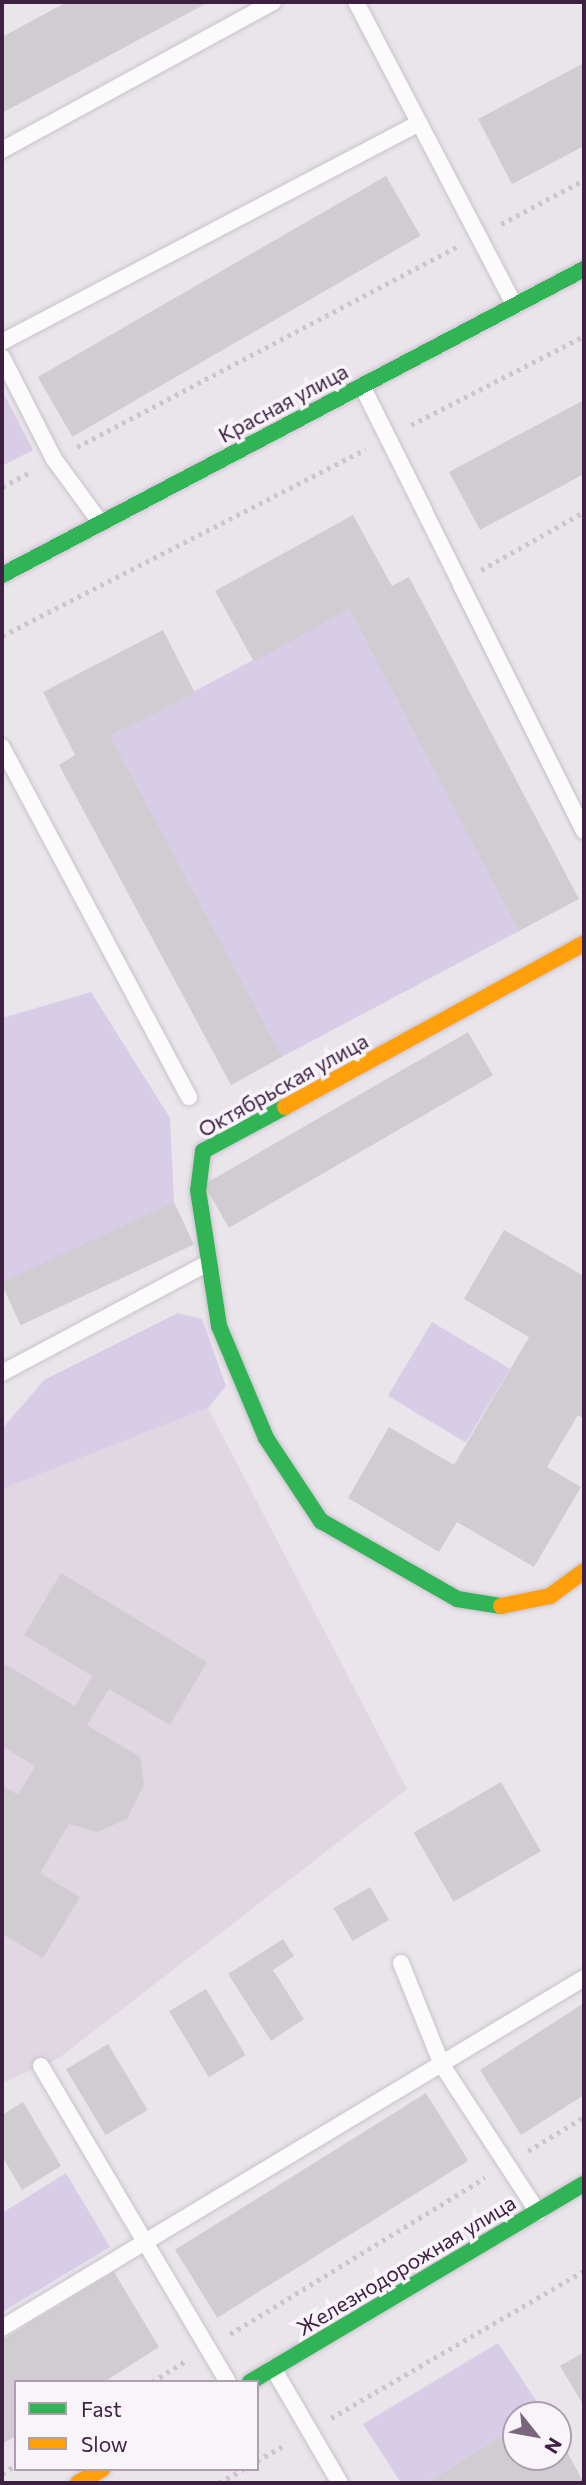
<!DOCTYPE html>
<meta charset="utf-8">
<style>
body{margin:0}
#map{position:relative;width:586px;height:2485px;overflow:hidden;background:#eae5eb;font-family:Commissioner,sans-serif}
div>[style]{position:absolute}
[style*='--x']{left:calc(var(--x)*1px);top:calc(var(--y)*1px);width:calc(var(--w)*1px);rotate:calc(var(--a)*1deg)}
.built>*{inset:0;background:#e0d7e3}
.green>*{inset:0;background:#d8cde6;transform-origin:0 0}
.building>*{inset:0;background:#d1ccd2;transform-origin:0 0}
.path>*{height:4.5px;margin-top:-2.25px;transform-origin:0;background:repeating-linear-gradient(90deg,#cdc4ce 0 3.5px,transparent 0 8.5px)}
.roads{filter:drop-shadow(0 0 2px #c9c1cb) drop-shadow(0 0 2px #c9c1cb)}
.lane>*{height:16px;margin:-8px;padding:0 8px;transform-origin:8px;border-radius:8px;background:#fcfbfc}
.fast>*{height:16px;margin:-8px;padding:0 8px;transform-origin:8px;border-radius:8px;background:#30b455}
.slow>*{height:16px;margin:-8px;padding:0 8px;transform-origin:8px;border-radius:8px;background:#ff9f0a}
span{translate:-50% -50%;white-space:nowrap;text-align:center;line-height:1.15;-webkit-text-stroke:7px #f8f4fa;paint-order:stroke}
.street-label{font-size:21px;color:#3d2042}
.frame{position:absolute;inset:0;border:4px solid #3d2042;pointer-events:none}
.legend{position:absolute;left:14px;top:2380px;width:245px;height:91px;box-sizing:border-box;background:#f8f4fa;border:2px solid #ad9fb0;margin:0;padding:9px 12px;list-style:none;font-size:21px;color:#3d2042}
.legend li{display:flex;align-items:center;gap:14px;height:35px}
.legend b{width:35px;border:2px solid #ad9fb0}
.north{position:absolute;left:502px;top:2401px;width:70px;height:70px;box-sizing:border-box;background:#f8f4fa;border:2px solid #ad9fb0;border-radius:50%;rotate:121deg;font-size:19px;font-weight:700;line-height:28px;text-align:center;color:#3d2042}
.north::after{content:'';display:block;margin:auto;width:24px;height:32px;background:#7a657d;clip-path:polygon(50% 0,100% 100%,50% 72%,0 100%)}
</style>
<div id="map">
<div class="built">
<div style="clip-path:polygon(208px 1408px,407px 1789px,59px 2058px,2px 2083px,2px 1489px)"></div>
</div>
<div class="green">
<div style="clip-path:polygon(2px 390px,33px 450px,2px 466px)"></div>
<div style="left:349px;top:609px;width:364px;height:271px;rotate:62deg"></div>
<div style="clip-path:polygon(91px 992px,170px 1118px,174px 1202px,2px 1285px,2px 1018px)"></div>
<div style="clip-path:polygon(178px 1313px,202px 1319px,226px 1386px,208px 1408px,2px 1489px,2px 1429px,44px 1380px)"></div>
<div style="left:432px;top:1322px;width:91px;height:86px;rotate:31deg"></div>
<div style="clip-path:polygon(66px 2173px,110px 2247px,2px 2312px,2px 2213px)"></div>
<div style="clip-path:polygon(498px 2343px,543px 2411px,516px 2415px,516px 2427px,426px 2483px,401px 2483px,363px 2424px)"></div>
</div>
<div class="building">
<div style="clip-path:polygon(67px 2px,209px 2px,2px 113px,2px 37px)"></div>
<div style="clip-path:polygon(584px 63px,584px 146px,512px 184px,478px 119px)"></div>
<div style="left:386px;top:176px;width:69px;height:402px;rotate:60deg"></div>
<div style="clip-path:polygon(584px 400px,584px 474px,480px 530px,449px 472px)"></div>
<div style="clip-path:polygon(353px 515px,392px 586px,409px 577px,579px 899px,519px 931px,349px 609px,254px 662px,215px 591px)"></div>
<div style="clip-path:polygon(163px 630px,195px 693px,110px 736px,282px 1057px,231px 1085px,59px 765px,75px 755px,43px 692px)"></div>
<div style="left:468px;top:1032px;width:50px;height:305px;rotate:60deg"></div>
<div style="left:174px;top:1202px;width:47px;height:191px;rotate:65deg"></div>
<div style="clip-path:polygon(504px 1230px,584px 1276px,584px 1419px,578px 1415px,547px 1467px,581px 1487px,534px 1567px,457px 1522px,439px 1552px,348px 1498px,389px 1427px,454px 1465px,529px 1337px,464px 1299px)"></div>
<div style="clip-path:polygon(61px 1573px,207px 1662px,170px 1725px,109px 1689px,87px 1725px,140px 1757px,144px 1785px,127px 1819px,97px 1832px,69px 1824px,40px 1873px,80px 1897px,43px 1958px,2px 1934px,2px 1785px,18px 1795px,35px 1766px,2px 1746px,2px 1669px,5px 1664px,75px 1706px,92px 1676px,24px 1635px)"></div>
<div style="left:501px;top:1782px;width:80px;height:101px;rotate:60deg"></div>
<div style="left:370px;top:1887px;width:38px;height:42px;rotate:60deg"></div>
<div style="clip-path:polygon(283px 1939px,294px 1956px,273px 1970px,304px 2019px,271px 2041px,228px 1974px)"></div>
<div style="left:206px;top:1989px;width:77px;height:43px;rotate:59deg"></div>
<div style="clip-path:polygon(584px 2003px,584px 2095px,521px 2135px,480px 2070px)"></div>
<div style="left:108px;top:2044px;width:77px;height:49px;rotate:59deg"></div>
<div style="left:426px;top:2093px;width:80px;height:296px;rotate:58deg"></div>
<div style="clip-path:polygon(23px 2102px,61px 2166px,22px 2190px,2px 2156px,2px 2115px)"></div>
<div style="clip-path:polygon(114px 2272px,159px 2347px,104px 2382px,16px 2382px,16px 2436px,2px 2444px,2px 2340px)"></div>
<div style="clip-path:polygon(584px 2352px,584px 2406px,560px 2366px)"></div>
<div style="clip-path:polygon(516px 2427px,516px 2457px,558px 2457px,558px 2435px,584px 2483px,426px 2483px)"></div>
</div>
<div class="path">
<div style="--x:501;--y:224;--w:94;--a:-27.9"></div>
<div style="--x:411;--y:425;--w:195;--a:-27.2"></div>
<div style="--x:77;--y:447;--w:429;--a:-27.8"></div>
<div style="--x:2;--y:487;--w:34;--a:-28"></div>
<div style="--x:481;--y:570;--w:118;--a:-29.4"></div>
<div style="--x:2;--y:636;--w:409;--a:-27.2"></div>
<div style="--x:528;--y:2151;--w:66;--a:-31.3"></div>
<div style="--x:230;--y:2334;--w:299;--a:-31.5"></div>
<div style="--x:152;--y:2382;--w:41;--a:-32.2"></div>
<div style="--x:331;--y:2418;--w:293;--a:-30.2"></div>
<div style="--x:257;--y:2461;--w:34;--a:-30"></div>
<div style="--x:2;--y:2474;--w:17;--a:-33"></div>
<div style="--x:219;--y:2483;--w:28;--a:-30"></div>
</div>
<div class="roads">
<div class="lane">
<div style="--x:356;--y:2;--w:343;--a:62.4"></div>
<div style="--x:2;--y:150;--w:309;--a:-28.6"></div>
<div style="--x:2;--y:342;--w:471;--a:-27.7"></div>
<div style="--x:2;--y:357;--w:114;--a:63"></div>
<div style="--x:54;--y:459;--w:78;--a:53.9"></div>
<div style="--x:362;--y:386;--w:497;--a:63.5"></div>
<div style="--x:2;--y:747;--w:397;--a:61.9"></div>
<div style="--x:2;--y:1373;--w:234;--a:-28.1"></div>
<div style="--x:401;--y:1963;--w:110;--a:68.1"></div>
<div style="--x:442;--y:2065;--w:176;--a:56.9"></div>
<div style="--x:41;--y:2066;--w:367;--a:59.4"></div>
<div style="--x:2;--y:2328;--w:679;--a:-31.02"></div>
<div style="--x:273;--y:2368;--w:133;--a:59.8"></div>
</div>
<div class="fast">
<div style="--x:2;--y:575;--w:658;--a:-27.73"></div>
<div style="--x:285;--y:1107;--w:93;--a:151.8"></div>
<div style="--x:203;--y:1151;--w:39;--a:97"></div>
<div style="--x:198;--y:1190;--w:138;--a:81.2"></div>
<div style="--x:219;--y:1326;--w:121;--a:67.2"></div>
<div style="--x:266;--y:1438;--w:100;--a:56.5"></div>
<div style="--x:321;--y:1521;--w:157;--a:29.8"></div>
<div style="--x:457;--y:1599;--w:45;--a:9"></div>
<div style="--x:250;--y:2382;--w:388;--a:-30.7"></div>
</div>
<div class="slow">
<div style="--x:285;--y:1107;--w:341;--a:-28.7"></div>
<div style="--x:501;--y:1606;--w:50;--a:-11.5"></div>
<div style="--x:550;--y:1596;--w:42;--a:-36.3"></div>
<div style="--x:78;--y:2483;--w:28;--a:-30"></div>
</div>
</div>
<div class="street-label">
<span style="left:283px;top:403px;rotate:-28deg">Красная улица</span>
<span style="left:283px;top:1085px;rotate:-29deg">Октябрьская улица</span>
<span style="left:406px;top:2265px;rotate:-31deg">Железнодорожная улица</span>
</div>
<div class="frame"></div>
<ul class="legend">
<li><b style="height:9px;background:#30b455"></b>Fast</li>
<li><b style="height:9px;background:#ff9f0a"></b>Slow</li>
</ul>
<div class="north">N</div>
</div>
